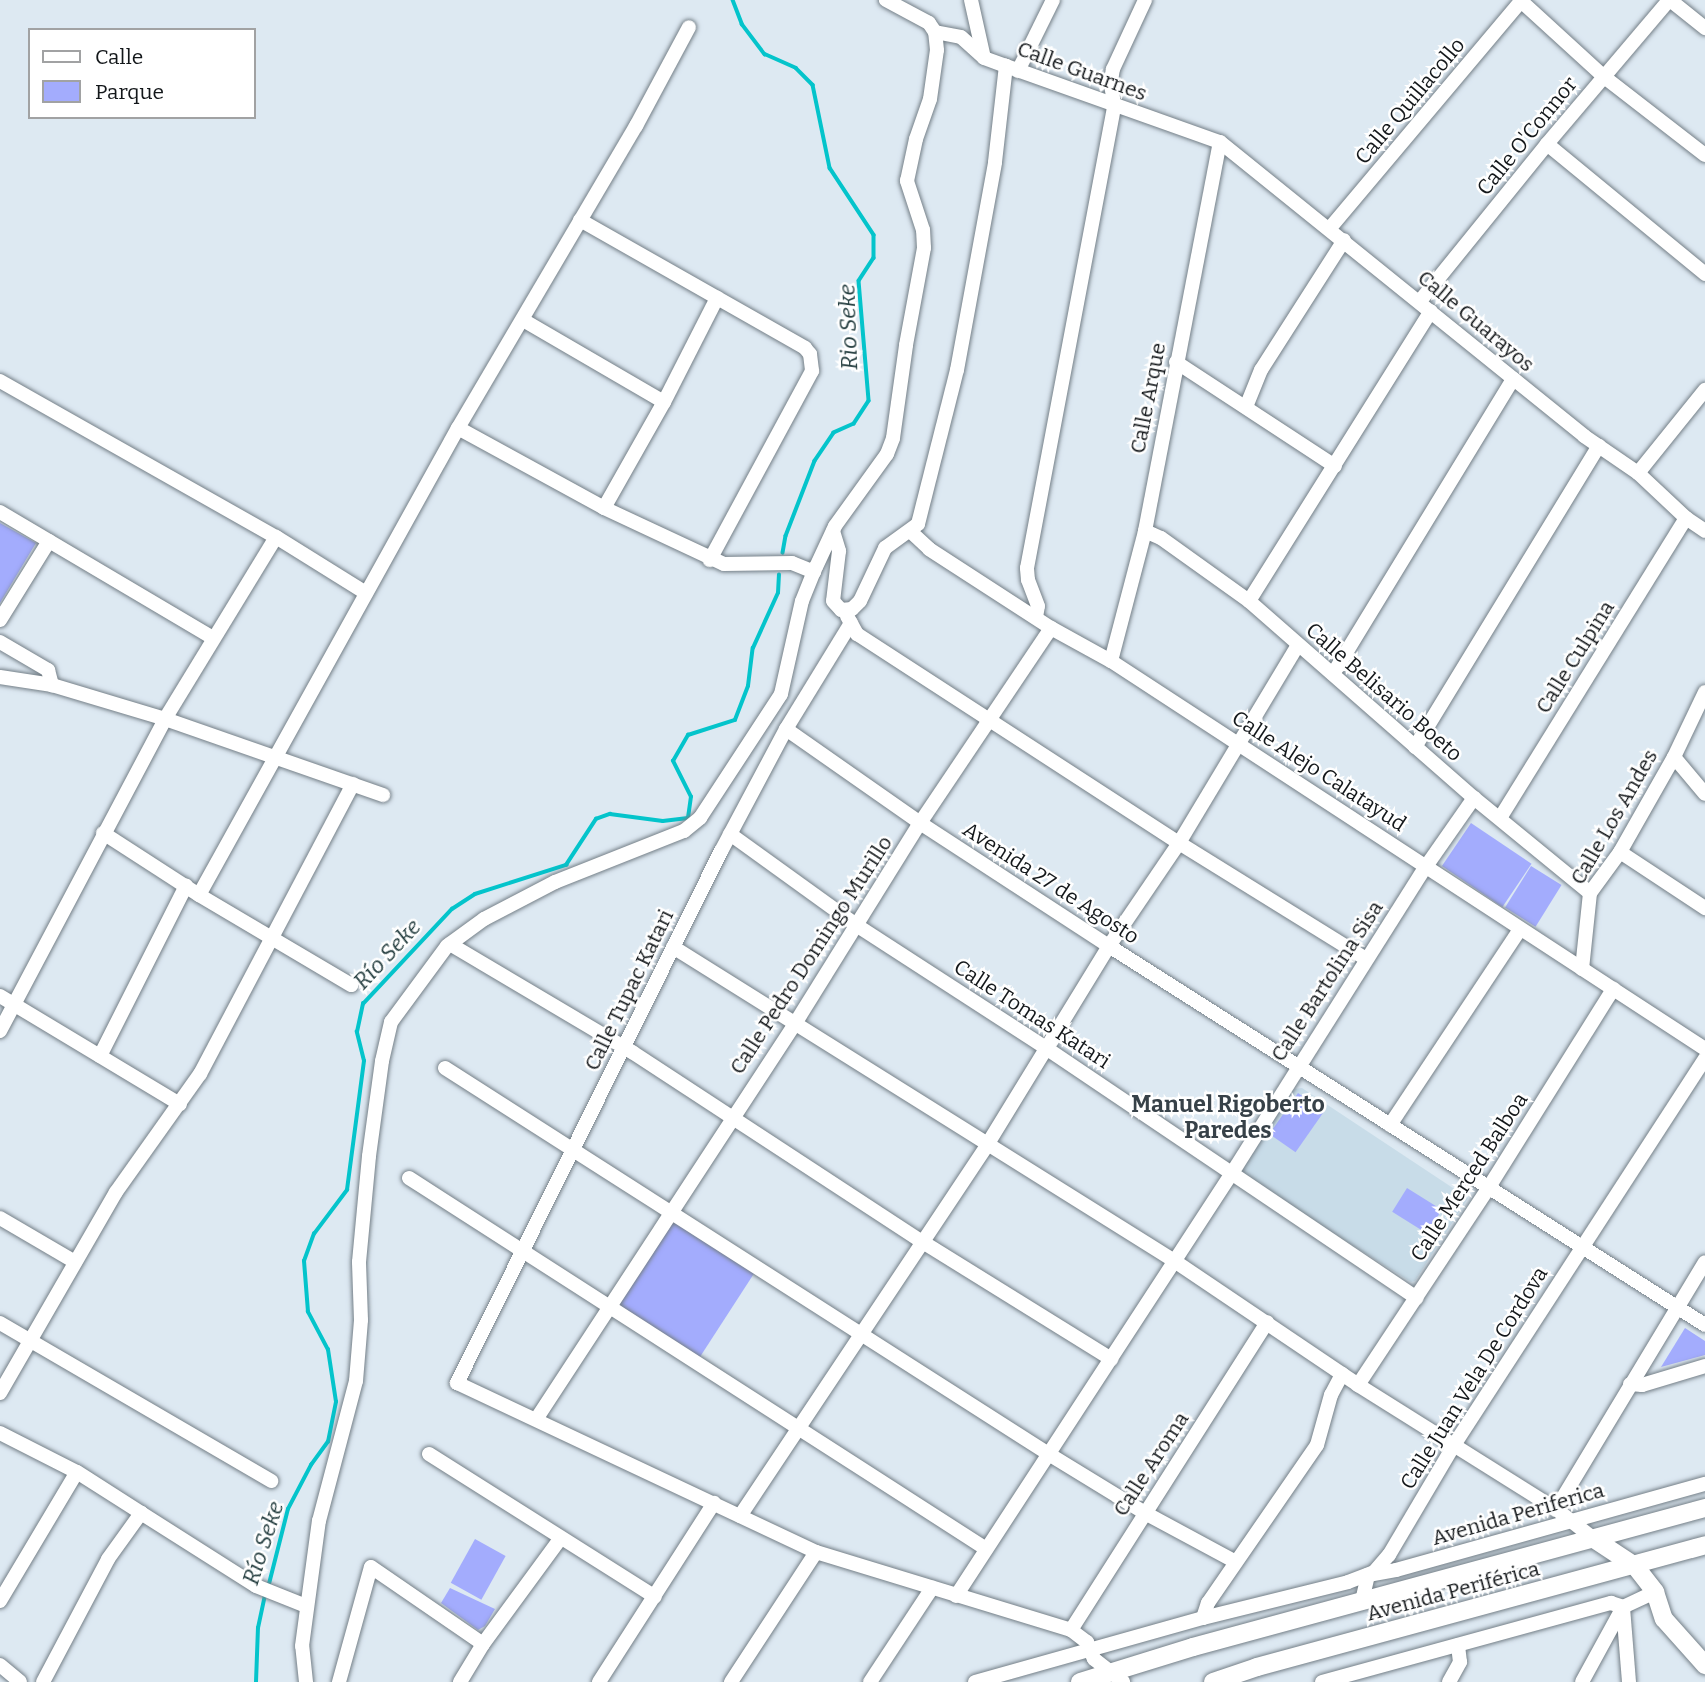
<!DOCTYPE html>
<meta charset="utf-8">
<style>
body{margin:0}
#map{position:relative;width:1705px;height:1682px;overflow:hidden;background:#dde9f2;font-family:Bitter,serif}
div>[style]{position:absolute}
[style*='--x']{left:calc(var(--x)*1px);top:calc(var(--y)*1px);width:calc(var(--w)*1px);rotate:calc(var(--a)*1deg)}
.built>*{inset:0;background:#c8dce8}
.green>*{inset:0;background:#a3acfd;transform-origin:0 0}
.stream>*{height:3.5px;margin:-1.75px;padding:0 1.75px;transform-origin:1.75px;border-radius:1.75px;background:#04c4cb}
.roads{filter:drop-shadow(0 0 2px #747f87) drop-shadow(0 0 2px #747f87)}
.minor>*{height:14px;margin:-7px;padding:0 7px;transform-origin:7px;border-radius:7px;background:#fff}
.tertiary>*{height:18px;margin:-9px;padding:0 9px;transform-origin:9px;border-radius:9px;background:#fff}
span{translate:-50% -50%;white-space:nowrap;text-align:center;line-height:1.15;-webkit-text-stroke:5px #fff;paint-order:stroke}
.street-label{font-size:21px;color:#13171a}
.water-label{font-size:23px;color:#253e40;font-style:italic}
.neighbourhood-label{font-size:23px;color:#374148;font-weight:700}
.legend{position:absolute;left:28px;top:28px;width:228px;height:91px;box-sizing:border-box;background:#fff;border:2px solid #a1a2a3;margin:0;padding:9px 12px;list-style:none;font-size:21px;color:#13171a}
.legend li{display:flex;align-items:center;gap:14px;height:35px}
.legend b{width:35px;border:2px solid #a1a2a3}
</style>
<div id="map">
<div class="built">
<div style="clip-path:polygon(1302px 1088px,1468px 1198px,1415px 1281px,1411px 1282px,1241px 1175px,1241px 1169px,1294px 1089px)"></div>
</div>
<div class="green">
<div style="clip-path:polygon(0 523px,36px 543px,0 603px)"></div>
<div style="left:1471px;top:823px;width:73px;height:52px;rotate:34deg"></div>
<div style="left:1531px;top:866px;width:36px;height:49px;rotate:32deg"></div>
<div style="left:1298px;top:1093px;width:32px;height:50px;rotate:35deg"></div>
<div style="left:1407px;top:1188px;width:41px;height:28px;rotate:32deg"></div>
<div style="left:672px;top:1220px;width:98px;height:102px;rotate:33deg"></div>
<div style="clip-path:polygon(1685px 1328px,1705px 1341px,1705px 1355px,1661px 1367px)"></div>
<div style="left:475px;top:1539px;width:35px;height:50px;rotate:29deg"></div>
<div style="clip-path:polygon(450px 1588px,495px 1609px,485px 1626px,478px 1630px,441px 1603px)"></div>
</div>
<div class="stream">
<div style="--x:733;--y:0;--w:26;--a:69"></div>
<div style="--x:742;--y:24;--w:38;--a:53"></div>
<div style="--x:765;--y:54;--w:34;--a:24"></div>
<div style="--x:796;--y:68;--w:24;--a:45"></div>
<div style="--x:813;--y:85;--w:85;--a:78.4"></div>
<div style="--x:830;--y:168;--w:80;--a:56.7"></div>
<div style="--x:874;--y:235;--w:23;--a:90"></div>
<div style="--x:874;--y:258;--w:27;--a:123"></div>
<div style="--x:859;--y:281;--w:120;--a:85.2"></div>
<div style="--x:869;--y:401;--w:27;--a:123"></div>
<div style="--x:854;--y:424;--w:22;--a:156"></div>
<div style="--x:834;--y:433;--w:34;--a:124"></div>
<div style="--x:815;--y:461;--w:80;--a:111.1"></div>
<div style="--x:786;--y:536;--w:17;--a:100"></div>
<div style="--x:268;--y:1588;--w:81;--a:-75.8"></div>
<div style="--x:288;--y:1509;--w:50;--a:-62.4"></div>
<div style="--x:311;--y:1465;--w:29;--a:-54"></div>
<div style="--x:328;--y:1442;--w:41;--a:-78.7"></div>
<div style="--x:336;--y:1402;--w:53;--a:-98.7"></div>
<div style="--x:328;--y:1350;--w:43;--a:-117.8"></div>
<div style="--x:308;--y:1312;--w:51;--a:-94.5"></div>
<div style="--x:304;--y:1261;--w:29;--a:-70"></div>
<div style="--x:314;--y:1234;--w:55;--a:-53.1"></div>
<div style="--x:347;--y:1190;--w:130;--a:-82.5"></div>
<div style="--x:364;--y:1061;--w:30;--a:-104"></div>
<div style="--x:357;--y:1032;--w:29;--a:-78"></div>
<div style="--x:363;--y:1004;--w:130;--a:-46.9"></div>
<div style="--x:452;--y:909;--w:27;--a:-33"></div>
<div style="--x:475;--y:894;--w:96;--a:-17.7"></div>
<div style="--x:566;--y:865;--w:55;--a:-56.9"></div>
<div style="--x:596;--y:819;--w:15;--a:-20"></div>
<div style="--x:610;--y:814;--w:53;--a:7.5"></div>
<div style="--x:663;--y:821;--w:25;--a:-7"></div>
<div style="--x:688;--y:818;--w:21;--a:-82"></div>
<div style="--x:691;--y:797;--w:40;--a:-116.6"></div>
<div style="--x:673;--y:761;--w:30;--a:-60"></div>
<div style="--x:688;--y:735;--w:49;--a:-17.7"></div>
<div style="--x:735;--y:720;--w:36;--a:-69"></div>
<div style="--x:748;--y:686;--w:38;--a:-83"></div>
<div style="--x:753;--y:648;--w:60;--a:-65.6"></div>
<div style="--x:778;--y:593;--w:18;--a:-87"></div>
<div style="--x:256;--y:1682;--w:54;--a:-87.9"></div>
<div style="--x:258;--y:1628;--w:34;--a:-78"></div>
</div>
<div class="roads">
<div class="minor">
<div style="--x:971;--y:0;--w:59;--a:77.4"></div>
<div style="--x:1670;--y:0;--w:45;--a:38.7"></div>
<div style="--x:1521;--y:1;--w:111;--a:42.4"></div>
<div style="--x:1603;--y:76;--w:129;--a:37.8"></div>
<div style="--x:935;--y:32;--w:26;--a:11"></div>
<div style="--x:961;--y:37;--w:31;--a:42"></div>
<div style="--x:984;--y:58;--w:23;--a:20"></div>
<div style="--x:1006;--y:66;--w:227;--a:19.6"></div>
<div style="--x:1220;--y:142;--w:468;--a:38.9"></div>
<div style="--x:1584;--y:436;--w:65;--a:34.4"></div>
<div style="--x:1638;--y:473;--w:66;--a:43.2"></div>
<div style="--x:1686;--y:518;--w:23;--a:34"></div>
<div style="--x:1018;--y:71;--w:79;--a:-63.8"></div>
<div style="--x:1547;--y:144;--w:205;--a:39.4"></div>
<div style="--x:580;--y:220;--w:259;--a:29.6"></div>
<div style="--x:805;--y:348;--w:8;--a:50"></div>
<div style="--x:810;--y:354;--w:17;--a:83"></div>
<div style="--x:812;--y:371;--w:215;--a:118.4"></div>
<div style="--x:1330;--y:228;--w:298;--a:-49.9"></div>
<div style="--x:1420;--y:301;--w:202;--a:-51"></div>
<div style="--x:1547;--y:144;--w:189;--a:-49.7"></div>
<div style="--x:523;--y:320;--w:163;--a:30.2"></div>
<div style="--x:1176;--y:362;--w:190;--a:33.2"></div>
<div style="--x:0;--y:381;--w:317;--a:29.5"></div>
<div style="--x:276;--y:537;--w:106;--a:31.9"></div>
<div style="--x:1246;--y:407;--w:40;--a:-68"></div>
<div style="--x:1261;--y:370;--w:154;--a:-57.4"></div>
<div style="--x:458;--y:428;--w:166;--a:28.7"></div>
<div style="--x:604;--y:508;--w:122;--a:-60.5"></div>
<div style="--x:664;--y:402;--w:117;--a:-63"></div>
<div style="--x:1638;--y:473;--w:107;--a:-51.1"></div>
<div style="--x:604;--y:508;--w:132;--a:25"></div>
<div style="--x:724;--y:564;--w:68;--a:-0.8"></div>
<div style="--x:792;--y:563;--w:24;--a:22"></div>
<div style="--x:0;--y:512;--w:247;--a:30.6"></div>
<div style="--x:833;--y:531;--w:21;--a:73"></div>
<div style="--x:839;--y:551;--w:50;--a:96.8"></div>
<div style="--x:833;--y:601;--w:12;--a:48"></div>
<div style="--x:841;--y:610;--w:11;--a:-5"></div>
<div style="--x:852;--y:609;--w:11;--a:-45"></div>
<div style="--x:860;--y:601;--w:59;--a:-64.7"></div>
<div style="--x:885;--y:548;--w:41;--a:-36"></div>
<div style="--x:918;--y:524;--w:159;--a:-75.8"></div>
<div style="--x:957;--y:370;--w:211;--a:-79.6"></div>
<div style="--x:995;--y:162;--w:97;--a:-83.5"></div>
<div style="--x:910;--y:531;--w:26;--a:43"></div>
<div style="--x:929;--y:549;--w:145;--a:32.9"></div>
<div style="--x:1051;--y:628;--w:68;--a:28.8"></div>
<div style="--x:1111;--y:661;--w:709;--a:33.15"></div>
<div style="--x:1145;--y:531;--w:17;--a:24"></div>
<div style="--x:1161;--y:538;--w:108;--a:35.6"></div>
<div style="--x:1249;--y:601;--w:299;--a:41.2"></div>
<div style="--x:1474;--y:798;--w:150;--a:39.3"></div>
<div style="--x:1249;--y:601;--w:342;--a:-57.9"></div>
<div style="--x:847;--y:616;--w:21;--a:61"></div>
<div style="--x:857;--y:634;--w:384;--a:33"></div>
<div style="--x:1179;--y:843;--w:220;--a:31.8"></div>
<div style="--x:1036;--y:617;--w:11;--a:-80"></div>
<div style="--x:1038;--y:606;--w:28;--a:-111"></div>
<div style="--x:1028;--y:580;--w:12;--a:-95"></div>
<div style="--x:1027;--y:568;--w:470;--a:-79.3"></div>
<div style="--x:1114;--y:106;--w:25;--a:-97"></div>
<div style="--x:1111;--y:81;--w:12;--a:-81"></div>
<div style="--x:1113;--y:69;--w:76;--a:-65.1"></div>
<div style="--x:0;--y:620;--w:93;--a:-58.2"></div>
<div style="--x:851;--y:623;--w:124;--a:121.5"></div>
<div style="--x:786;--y:729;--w:138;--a:118"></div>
<div style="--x:721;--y:851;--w:594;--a:116.39"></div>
<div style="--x:457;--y:1383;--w:397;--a:25.2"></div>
<div style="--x:816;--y:1552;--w:267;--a:17"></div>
<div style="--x:1071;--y:1630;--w:20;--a:37"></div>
<div style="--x:1087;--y:1642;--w:18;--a:68"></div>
<div style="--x:1094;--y:1659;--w:37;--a:38"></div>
<div style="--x:0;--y:642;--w:56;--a:30.3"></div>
<div style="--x:48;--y:670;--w:16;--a:75"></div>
<div style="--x:1111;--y:661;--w:134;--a:-75.3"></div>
<div style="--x:1145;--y:531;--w:396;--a:-79.1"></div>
<div style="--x:1333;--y:674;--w:346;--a:-58.6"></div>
<div style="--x:0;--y:677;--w:53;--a:8.7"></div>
<div style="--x:52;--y:685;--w:118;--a:16.7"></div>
<div style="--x:165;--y:719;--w:231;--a:19.2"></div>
<div style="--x:786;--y:729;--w:164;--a:35"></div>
<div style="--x:920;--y:823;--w:225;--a:33.1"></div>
<div style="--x:1109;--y:946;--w:706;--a:32.45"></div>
<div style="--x:1415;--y:747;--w:353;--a:-58.6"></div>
<div style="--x:1674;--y:757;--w:48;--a:50"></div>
<div style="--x:1500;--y:818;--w:353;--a:-58.2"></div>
<div style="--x:103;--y:833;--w:114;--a:32.9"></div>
<div style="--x:199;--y:895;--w:177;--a:30.6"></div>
<div style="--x:730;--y:834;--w:155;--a:35.8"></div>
<div style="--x:856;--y:925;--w:226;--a:32.9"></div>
<div style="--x:1046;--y:1048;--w:447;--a:34"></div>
<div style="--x:1620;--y:852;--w:102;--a:33.4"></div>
<div style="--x:199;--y:895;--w:534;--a:-60.99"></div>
<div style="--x:458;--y:428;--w:351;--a:-59.5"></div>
<div style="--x:636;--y:126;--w:112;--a:-61.8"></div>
<div style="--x:450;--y:944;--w:212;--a:30.7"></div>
<div style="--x:632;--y:1052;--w:345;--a:33.2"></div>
<div style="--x:921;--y:1241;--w:224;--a:31.8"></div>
<div style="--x:673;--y:947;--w:590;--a:32.05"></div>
<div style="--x:1173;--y:1260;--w:223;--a:34"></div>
<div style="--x:1358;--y:1385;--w:234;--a:32.1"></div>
<div style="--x:1556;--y:1509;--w:48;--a:38.3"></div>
<div style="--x:1582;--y:969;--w:76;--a:-84"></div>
<div style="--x:1590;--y:893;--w:51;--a:-53.8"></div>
<div style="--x:1620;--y:852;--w:109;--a:-60.4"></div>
<div style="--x:1674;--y:757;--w:72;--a:-64.5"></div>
<div style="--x:0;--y:996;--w:210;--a:31"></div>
<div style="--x:0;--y:1031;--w:353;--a:-62.1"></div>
<div style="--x:165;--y:719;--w:213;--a:-58.6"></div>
<div style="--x:100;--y:1056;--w:191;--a:-63.2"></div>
<div style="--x:445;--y:1068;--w:715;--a:32.6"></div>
<div style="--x:1047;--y:1453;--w:115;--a:31.5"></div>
<div style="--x:1145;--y:1513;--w:103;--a:28.3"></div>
<div style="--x:1390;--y:1125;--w:235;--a:-56.4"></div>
<div style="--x:409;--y:1178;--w:685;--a:32.72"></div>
<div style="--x:0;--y:1218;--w:87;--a:30.4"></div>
<div style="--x:0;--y:1323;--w:314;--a:30.2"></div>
<div style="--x:1630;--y:1384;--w:12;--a:5"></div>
<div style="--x:1642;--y:1385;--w:66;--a:-16.8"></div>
<div style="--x:1358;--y:1385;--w:237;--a:-56.5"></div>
<div style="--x:1489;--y:1187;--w:234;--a:-57.9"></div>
<div style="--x:0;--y:1393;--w:232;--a:-60"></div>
<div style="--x:116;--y:1192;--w:145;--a:-54.6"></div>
<div style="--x:200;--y:1074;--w:328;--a:-62.2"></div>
<div style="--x:537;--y:1418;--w:473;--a:-56.8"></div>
<div style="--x:796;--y:1022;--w:234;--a:-58.1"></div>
<div style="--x:920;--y:823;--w:235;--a:-56.1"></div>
<div style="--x:0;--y:1433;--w:86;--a:26.9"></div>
<div style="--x:77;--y:1472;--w:76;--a:32.6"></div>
<div style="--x:429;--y:1454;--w:267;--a:32.3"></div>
<div style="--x:1556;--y:1509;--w:288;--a:-58.9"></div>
<div style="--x:740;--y:1516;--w:446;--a:-56.3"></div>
<div style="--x:987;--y:1145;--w:233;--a:-58.5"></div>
<div style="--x:1109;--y:946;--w:125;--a:-55.8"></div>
<div style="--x:1179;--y:843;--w:231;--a:-59"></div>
<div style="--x:956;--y:1596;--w:505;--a:-56.88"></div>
<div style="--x:1232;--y:1173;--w:365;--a:-57.7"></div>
<div style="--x:1427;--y:865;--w:82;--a:-55"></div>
<div style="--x:0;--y:1601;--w:150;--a:-59.2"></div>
<div style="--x:1362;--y:1601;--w:27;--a:-77"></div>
<div style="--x:1368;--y:1575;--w:28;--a:-10"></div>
<div style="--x:1396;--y:1570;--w:321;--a:-15.6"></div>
<div style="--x:1203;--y:1618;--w:16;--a:-72"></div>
<div style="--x:1208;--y:1603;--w:192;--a:-55.4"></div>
<div style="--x:1317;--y:1445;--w:52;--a:-74.4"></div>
<div style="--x:1331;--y:1395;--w:24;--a:-62"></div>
<div style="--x:1071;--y:1630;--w:365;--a:-57.5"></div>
<div style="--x:0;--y:1665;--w:26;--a:40"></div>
<div style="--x:43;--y:1682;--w:139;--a:-62.1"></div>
<div style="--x:108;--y:1559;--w:57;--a:-54.3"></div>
<div style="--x:141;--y:1513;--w:136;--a:32.4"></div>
<div style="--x:256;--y:1586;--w:54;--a:21.8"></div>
<div style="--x:306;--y:1682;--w:36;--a:-96"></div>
<div style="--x:302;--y:1646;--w:126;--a:-82.3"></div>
<div style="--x:319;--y:1521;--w:145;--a:-75.2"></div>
<div style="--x:356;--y:1381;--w:61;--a:-85.3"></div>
<div style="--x:361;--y:1320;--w:58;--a:-92"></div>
<div style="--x:359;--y:1262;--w:106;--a:-84.6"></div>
<div style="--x:369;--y:1156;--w:96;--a:-82.2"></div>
<div style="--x:382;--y:1061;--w:40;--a:-77"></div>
<div style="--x:391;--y:1022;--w:94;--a:-53.6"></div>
<div style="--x:447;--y:946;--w:46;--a:-36.1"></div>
<div style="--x:484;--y:919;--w:80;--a:-27.5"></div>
<div style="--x:555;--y:882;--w:139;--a:-21.6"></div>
<div style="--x:684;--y:831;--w:21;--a:-39"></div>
<div style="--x:700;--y:818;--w:148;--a:-56.8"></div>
<div style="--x:781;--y:694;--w:95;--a:-77.3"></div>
<div style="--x:802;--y:601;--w:37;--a:-68"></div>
<div style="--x:816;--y:567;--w:45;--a:-65.1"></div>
<div style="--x:835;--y:526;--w:89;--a:-54.2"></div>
<div style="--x:887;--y:454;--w:17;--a:-69"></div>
<div style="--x:893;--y:438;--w:94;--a:-82"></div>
<div style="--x:906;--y:345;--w:99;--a:-79.5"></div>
<div style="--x:924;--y:248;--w:18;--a:-93"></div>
<div style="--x:923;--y:230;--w:52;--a:-108.1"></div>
<div style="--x:907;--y:181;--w:43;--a:-77.9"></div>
<div style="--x:916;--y:139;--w:42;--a:-70.7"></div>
<div style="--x:930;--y:99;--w:49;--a:-81.9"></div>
<div style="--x:937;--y:50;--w:18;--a:-96"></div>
<div style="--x:935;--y:32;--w:11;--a:-124"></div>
<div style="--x:929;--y:23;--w:49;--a:-151.9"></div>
<div style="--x:339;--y:1682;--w:119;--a:-74.5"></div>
<div style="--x:371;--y:1567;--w:136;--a:34.5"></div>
<div style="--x:460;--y:1682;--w:44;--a:-58.8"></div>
<div style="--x:483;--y:1644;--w:130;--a:-53.7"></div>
<div style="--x:599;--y:1682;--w:213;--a:-57.3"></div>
<div style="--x:731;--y:1682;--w:155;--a:-56.8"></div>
<div style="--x:870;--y:1682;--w:113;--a:-56.6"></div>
<div style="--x:975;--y:1682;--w:237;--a:-15.7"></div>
<div style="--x:1203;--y:1618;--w:149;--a:-13.9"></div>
<div style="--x:1348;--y:1582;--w:28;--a:-21"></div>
<div style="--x:1374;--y:1572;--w:23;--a:-49"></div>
<div style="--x:1389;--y:1555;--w:128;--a:-59.4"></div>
<div style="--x:1454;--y:1445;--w:461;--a:-57"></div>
<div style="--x:1322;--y:1682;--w:300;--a:-15.3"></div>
<div style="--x:1611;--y:1603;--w:13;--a:18"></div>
<div style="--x:1623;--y:1607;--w:85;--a:118.7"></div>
<div style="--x:1449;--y:1682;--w:23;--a:-61"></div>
<div style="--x:1460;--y:1662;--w:17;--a:-97"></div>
<div style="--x:1629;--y:1682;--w:75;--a:-94.6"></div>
<div style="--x:1623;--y:1607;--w:35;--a:-25"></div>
</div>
<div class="tertiary">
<div style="--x:1594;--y:1539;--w:49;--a:33.4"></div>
<div style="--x:1635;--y:1566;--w:33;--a:52"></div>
<div style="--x:1655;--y:1592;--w:28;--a:72"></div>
<div style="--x:1664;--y:1619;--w:62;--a:48.3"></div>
<div style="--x:1080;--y:1682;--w:118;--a:-17.2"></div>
<div style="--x:1193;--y:1647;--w:531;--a:-15.19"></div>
<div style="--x:1213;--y:1682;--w:46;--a:-18.8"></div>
<div style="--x:1257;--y:1667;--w:464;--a:-15.2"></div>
</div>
</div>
<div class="street-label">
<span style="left:1082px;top:71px;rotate:20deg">Calle Guarnes</span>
<span style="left:1410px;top:101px;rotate:-50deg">Calle Quillacollo</span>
<span style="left:1527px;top:136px;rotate:-51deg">Calle O'Connor</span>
<span style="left:1476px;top:321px;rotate:40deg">Calle Guarayos</span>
<span style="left:1148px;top:398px;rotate:-79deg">Calle Arque</span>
<span style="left:1575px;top:657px;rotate:-58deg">Calle Culpina</span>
<span style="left:1384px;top:692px;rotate:41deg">Calle Belisario Boeto</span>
<span style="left:1319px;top:771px;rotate:33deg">Calle Alejo Calatayud</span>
<span style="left:1614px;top:817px;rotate:-60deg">Calle Los Andes</span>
<span style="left:1051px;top:883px;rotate:33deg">Avenida 27 de Agosto</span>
<span style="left:811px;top:955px;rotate:-57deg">Calle Pedro Domingo Murillo</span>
<span style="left:1327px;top:981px;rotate:-57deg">Calle Bartolina Sisa</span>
<span style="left:629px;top:990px;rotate:-64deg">Calle Tupac Katari</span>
<span style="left:1032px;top:1014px;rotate:33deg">Calle Tomas Katari</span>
<span style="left:1469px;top:1177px;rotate:-57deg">Calle Merced Balboa</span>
<span style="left:1474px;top:1378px;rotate:-58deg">Calle Juan Vela De Cordova</span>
<span style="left:1151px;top:1464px;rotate:-57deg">Calle Aroma</span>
<span style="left:1518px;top:1514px;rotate:-16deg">Avenida Periferica</span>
<span style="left:1453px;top:1591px;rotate:-15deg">Avenida Periférica</span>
</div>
<div class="water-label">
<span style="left:848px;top:327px;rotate:-92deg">Rio Seke</span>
<span style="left:387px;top:954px;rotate:-47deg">Río Seke</span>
<span style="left:263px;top:1543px;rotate:-72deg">Río Seke</span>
</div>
<div class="neighbourhood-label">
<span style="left:1228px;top:1117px">Manuel Rigoberto<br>Paredes</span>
</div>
<ul class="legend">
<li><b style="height:9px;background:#fff"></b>Calle</li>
<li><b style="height:19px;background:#a3acfd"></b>Parque</li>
</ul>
</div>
